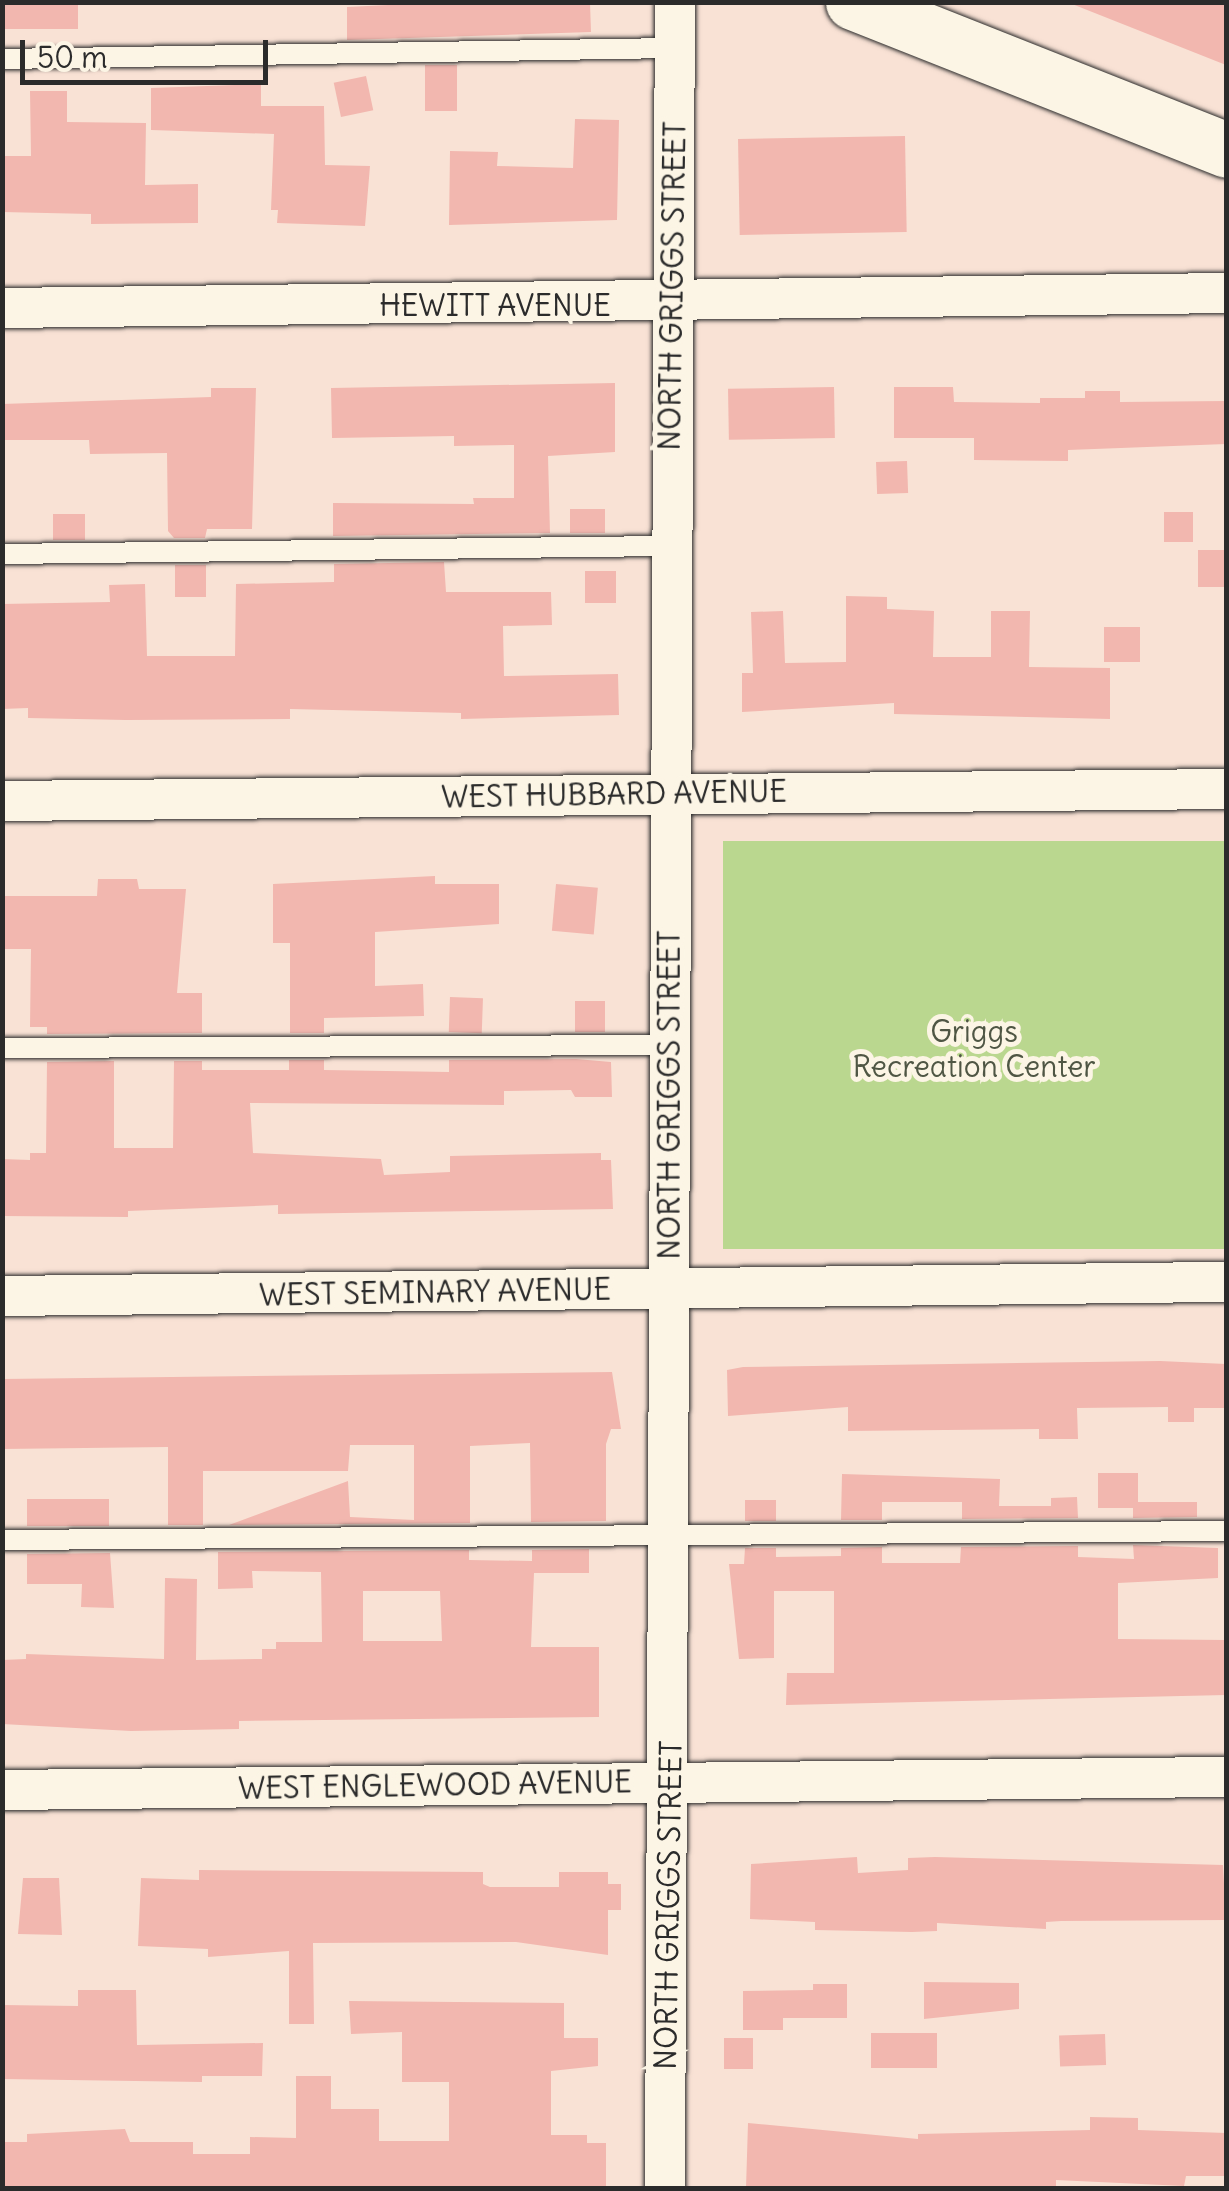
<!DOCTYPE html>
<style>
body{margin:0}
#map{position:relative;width:1229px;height:2191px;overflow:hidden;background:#f9e2d5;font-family:Delius,sans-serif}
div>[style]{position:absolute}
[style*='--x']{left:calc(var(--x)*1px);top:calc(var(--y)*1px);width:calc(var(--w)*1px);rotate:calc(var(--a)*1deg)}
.green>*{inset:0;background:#bad78f;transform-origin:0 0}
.building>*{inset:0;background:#f2b7af;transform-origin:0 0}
.roads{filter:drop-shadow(0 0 2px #2b2b2b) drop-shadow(0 0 2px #2b2b2b)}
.lane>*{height:20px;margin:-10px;padding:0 10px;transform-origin:10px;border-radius:10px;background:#fcf5e5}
.street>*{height:40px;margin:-20px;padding:0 20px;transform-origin:20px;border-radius:20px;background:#fcf5e5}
.secondary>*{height:55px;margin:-27.5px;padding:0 27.5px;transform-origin:27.5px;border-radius:27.5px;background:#fcf5e5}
span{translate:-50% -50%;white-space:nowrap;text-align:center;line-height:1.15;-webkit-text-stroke:10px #fcf5e5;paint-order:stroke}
.street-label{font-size:30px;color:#2b2b2b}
.park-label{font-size:30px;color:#4f5644}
.frame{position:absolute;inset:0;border:5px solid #2b2b2b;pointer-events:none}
.scale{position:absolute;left:20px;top:40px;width:248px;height:45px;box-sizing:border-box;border:5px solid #2b2b2b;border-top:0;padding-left:12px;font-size:30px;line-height:35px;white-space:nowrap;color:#2b2b2b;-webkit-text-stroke:8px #fcf5e5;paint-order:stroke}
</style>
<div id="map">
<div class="green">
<div style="left:1226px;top:841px;width:408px;height:503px;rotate:90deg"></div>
</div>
<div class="building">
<div style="left:2px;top:2px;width:76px;height:27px"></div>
<div style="clip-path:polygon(449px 2px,590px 3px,591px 32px,347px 40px,347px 7px)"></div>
<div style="clip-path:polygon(1073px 2px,1226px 2px,1226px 65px,1072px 4px)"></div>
<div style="left:457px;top:65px;width:46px;height:32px;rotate:90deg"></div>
<div style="left:366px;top:76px;width:35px;height:33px;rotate:78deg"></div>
<div style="clip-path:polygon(261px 84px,261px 106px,324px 106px,325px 165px,370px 166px,365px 226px,277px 223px,278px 210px,271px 210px,274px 134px,151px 130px,151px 88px)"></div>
<div style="clip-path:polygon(30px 91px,67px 91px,67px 122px,146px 123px,145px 185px,198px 184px,198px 223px,91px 224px,91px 214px,2px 212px,2px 156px,31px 156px)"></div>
<div style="clip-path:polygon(575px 119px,619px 120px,617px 220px,449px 225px,450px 151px,498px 152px,497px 166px,573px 168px)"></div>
<div style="left:905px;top:136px;width:96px;height:167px;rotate:89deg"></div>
<div style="clip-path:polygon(615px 383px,615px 452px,548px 456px,550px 533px,333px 536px,333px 503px,474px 504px,473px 498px,514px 498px,514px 445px,454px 446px,454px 436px,332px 438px,331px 388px)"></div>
<div style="left:834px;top:387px;width:51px;height:106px;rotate:89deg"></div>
<div style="clip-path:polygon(894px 387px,953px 387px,954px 402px,1040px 403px,1040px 398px,1085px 398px,1085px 391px,1120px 391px,1120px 402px,1226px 401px,1226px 444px,1068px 450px,1068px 461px,974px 460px,974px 438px,894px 438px)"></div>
<div style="clip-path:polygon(211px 388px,256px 388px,252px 529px,207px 529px,205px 538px,174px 538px,168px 531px,167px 453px,90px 454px,89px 440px,2px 440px,2px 404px,211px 397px)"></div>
<div style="left:907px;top:461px;width:32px;height:31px;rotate:88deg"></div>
<div style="left:605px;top:509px;width:24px;height:35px;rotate:90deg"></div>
<div style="left:1164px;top:512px;width:29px;height:30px"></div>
<div style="left:53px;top:514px;width:32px;height:26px"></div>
<div style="left:1226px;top:550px;width:37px;height:28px;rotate:90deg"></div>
<div style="clip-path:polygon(444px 562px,446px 592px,551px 592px,552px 625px,503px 626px,504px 676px,618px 674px,619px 715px,461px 719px,461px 713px,290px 709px,290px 719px,126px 720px,28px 718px,28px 708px,2px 709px,2px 604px,110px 602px,109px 585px,145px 584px,147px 656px,235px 656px,236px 584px,334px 582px,334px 564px)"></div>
<div style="left:206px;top:565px;width:32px;height:31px;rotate:90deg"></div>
<div style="left:585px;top:571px;width:31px;height:32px"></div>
<div style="clip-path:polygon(846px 596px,887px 597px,887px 609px,934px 611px,933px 657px,991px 657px,991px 611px,1030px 611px,1029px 667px,1110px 668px,1110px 719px,894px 714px,894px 703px,742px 712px,742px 673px,753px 673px,751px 612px,783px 611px,785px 663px,846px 662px)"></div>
<div style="left:1104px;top:627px;width:36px;height:35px"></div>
<div style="clip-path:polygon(435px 876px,435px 884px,499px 884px,499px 924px,375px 932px,375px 986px,423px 984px,424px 1016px,324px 1018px,324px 1033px,290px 1033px,290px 943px,273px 943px,273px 884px)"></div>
<div style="clip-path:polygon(98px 879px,137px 879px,139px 889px,186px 889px,177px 993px,202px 993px,202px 1033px,47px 1034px,47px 1027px,30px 1027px,31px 949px,2px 949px,2px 896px,97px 896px)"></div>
<div style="left:556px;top:884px;width:42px;height:47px;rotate:5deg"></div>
<div style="left:450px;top:997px;width:33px;height:35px;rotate:2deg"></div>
<div style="left:575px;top:1001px;width:30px;height:31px"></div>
<div style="clip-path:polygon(576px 1059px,611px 1062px,612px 1097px,575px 1097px,571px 1090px,504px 1091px,504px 1105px,250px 1103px,253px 1153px,381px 1159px,384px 1175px,450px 1172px,450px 1156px,601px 1153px,601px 1160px,611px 1160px,613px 1209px,278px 1214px,278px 1205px,128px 1211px,128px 1217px,2px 1216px,2px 1159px,30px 1160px,30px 1153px,46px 1153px,47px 1062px,114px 1061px,114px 1148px,173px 1148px,174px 1061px,202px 1061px,202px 1070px,289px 1070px,289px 1060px,324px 1060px,324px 1070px,449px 1072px,449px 1060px)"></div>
<div style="clip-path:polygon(1160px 1361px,1226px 1364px,1226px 1408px,1194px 1408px,1194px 1422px,1168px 1422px,1168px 1407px,1077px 1408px,1078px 1439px,1039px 1439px,1039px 1429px,848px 1431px,848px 1407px,728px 1416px,727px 1370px,743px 1367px)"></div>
<div style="clip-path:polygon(612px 1372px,621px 1429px,611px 1429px,606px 1444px,606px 1521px,531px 1522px,530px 1443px,470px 1446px,470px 1523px,229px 1525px,348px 1481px,350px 1517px,414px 1520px,414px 1445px,350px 1445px,348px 1471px,203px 1471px,203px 1525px,168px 1525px,168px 1447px,2px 1449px,2px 1379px)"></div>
<div style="clip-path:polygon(1098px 1473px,1138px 1473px,1138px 1502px,1197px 1502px,1197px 1517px,1133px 1518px,1133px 1508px,1098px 1508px)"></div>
<div style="clip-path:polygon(842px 1474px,1000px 1479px,999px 1506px,1051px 1506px,1051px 1498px,1077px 1497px,1078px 1518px,962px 1519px,962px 1502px,882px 1502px,882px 1520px,841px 1520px)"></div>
<div style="left:27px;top:1499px;width:82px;height:27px"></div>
<div style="left:745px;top:1500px;width:31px;height:21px"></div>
<div style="clip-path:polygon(1133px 1545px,1218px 1548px,1218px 1578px,1118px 1583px,1118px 1639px,1226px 1640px,1226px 1695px,786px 1705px,787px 1673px,834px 1673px,834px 1591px,774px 1591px,774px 1658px,739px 1659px,729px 1564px,744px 1564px,745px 1548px,776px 1548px,776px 1557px,841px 1556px,841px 1548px,882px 1547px,882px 1563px,960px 1563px,961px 1547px,1078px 1546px,1078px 1557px,1134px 1559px)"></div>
<div style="clip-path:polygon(evenodd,589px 1549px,589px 1573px,534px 1573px,531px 1647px,599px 1647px,599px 1717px,239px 1721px,239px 1729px,131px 1731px,2px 1724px,2px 1660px,26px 1659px,26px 1654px,164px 1659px,165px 1578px,197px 1579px,196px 1660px,262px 1659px,262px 1649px,276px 1649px,276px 1642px,322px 1642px,321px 1572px,252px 1571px,253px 1588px,218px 1589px,218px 1552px,469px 1550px,469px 1560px,532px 1561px,532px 1550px,589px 1549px,363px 1591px,440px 1591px,442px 1641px,363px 1641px,363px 1591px)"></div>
<div style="clip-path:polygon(110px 1553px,114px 1608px,81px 1607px,82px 1584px,27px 1584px,27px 1554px)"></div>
<div style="clip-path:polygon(857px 1857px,858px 1873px,908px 1870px,908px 1858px,935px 1857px,1223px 1865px,1226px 1920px,1061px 1921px,1046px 1922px,1046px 1929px,937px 1923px,937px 1931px,912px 1932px,815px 1930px,815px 1922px,750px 1919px,751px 1864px)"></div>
<div style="clip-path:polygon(199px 1870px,483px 1872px,483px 1884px,490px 1887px,559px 1887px,559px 1872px,608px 1872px,608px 1884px,621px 1884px,621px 1910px,608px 1910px,608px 1955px,516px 1942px,313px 1943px,314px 2024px,289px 2024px,289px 1951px,208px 1957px,208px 1949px,138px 1946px,141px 1878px,199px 1880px)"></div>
<div style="clip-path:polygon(23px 1878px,59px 1878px,62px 1935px,18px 1934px)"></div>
<div style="clip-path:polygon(924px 1982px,1019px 1983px,1019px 2009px,924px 2019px)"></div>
<div style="clip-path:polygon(813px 1984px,847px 1984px,847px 2018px,783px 2018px,783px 2030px,743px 2030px,743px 1991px,813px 1990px)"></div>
<div style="clip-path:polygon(78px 1990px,136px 1990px,137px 2045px,263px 2043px,262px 2076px,202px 2076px,202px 2082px,2px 2079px,2px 2005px,78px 2006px)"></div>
<div style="clip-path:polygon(349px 2001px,564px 2003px,564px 2038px,598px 2038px,598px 2066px,551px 2071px,551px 2135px,587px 2135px,587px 2143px,606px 2143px,606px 2188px,2px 2188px,2px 2142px,27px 2142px,27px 2134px,125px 2129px,130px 2142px,193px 2142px,193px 2154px,250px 2154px,250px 2137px,296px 2138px,296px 2076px,331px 2076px,331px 2109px,379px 2109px,379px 2141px,449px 2141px,449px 2082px,402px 2082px,402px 2032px,351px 2034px)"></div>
<div style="left:871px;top:2033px;width:66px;height:35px"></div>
<div style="left:1105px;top:2034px;width:31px;height:46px;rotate:88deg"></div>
<div style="left:724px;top:2038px;width:29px;height:31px"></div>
<div style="clip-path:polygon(1090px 2117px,1138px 2118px,1138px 2130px,1226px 2133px,1226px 2176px,1186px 2176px,1184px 2186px,1056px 2180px,1056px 2188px,746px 2188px,748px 2123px,918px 2139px,918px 2134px,1090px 2130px)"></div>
</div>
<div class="roads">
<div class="lane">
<div style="--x:2;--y:59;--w:673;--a:-0.94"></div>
<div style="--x:2;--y:554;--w:667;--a:-0.69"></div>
<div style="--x:2;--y:1048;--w:667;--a:-0.26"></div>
<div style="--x:2;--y:1540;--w:1224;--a:-0.42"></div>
</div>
<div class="street">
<div style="--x:2;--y:308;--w:1224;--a:-0.7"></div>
<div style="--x:2;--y:801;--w:1224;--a:-0.56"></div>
<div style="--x:2;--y:1296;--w:1224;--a:-0.66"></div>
<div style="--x:2;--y:1790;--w:1224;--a:-0.61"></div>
<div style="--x:665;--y:2188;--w:2186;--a:-89.74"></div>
</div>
<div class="secondary">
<div style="--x:853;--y:2;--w:401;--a:21.6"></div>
</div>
</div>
<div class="street-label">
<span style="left:672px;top:286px;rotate:-89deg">NORTH GRIGGS STREET</span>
<span style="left:495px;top:305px">HEWITT AVENUE</span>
<span style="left:614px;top:794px;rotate:-1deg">WEST HUBBARD AVENUE</span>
<span style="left:669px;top:1095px;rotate:-90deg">NORTH GRIGGS STREET</span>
<span style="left:435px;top:1292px;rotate:-1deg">WEST SEMINARY AVENUE</span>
<span style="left:435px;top:1785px;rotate:-1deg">WEST ENGLEWOOD AVENUE</span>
<span style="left:668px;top:1905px;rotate:-89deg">NORTH GRIGGS STREET</span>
</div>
<div class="park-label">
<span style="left:974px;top:1048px">Griggs<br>Recreation Center</span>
</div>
<div class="frame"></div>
<div class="scale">50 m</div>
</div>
